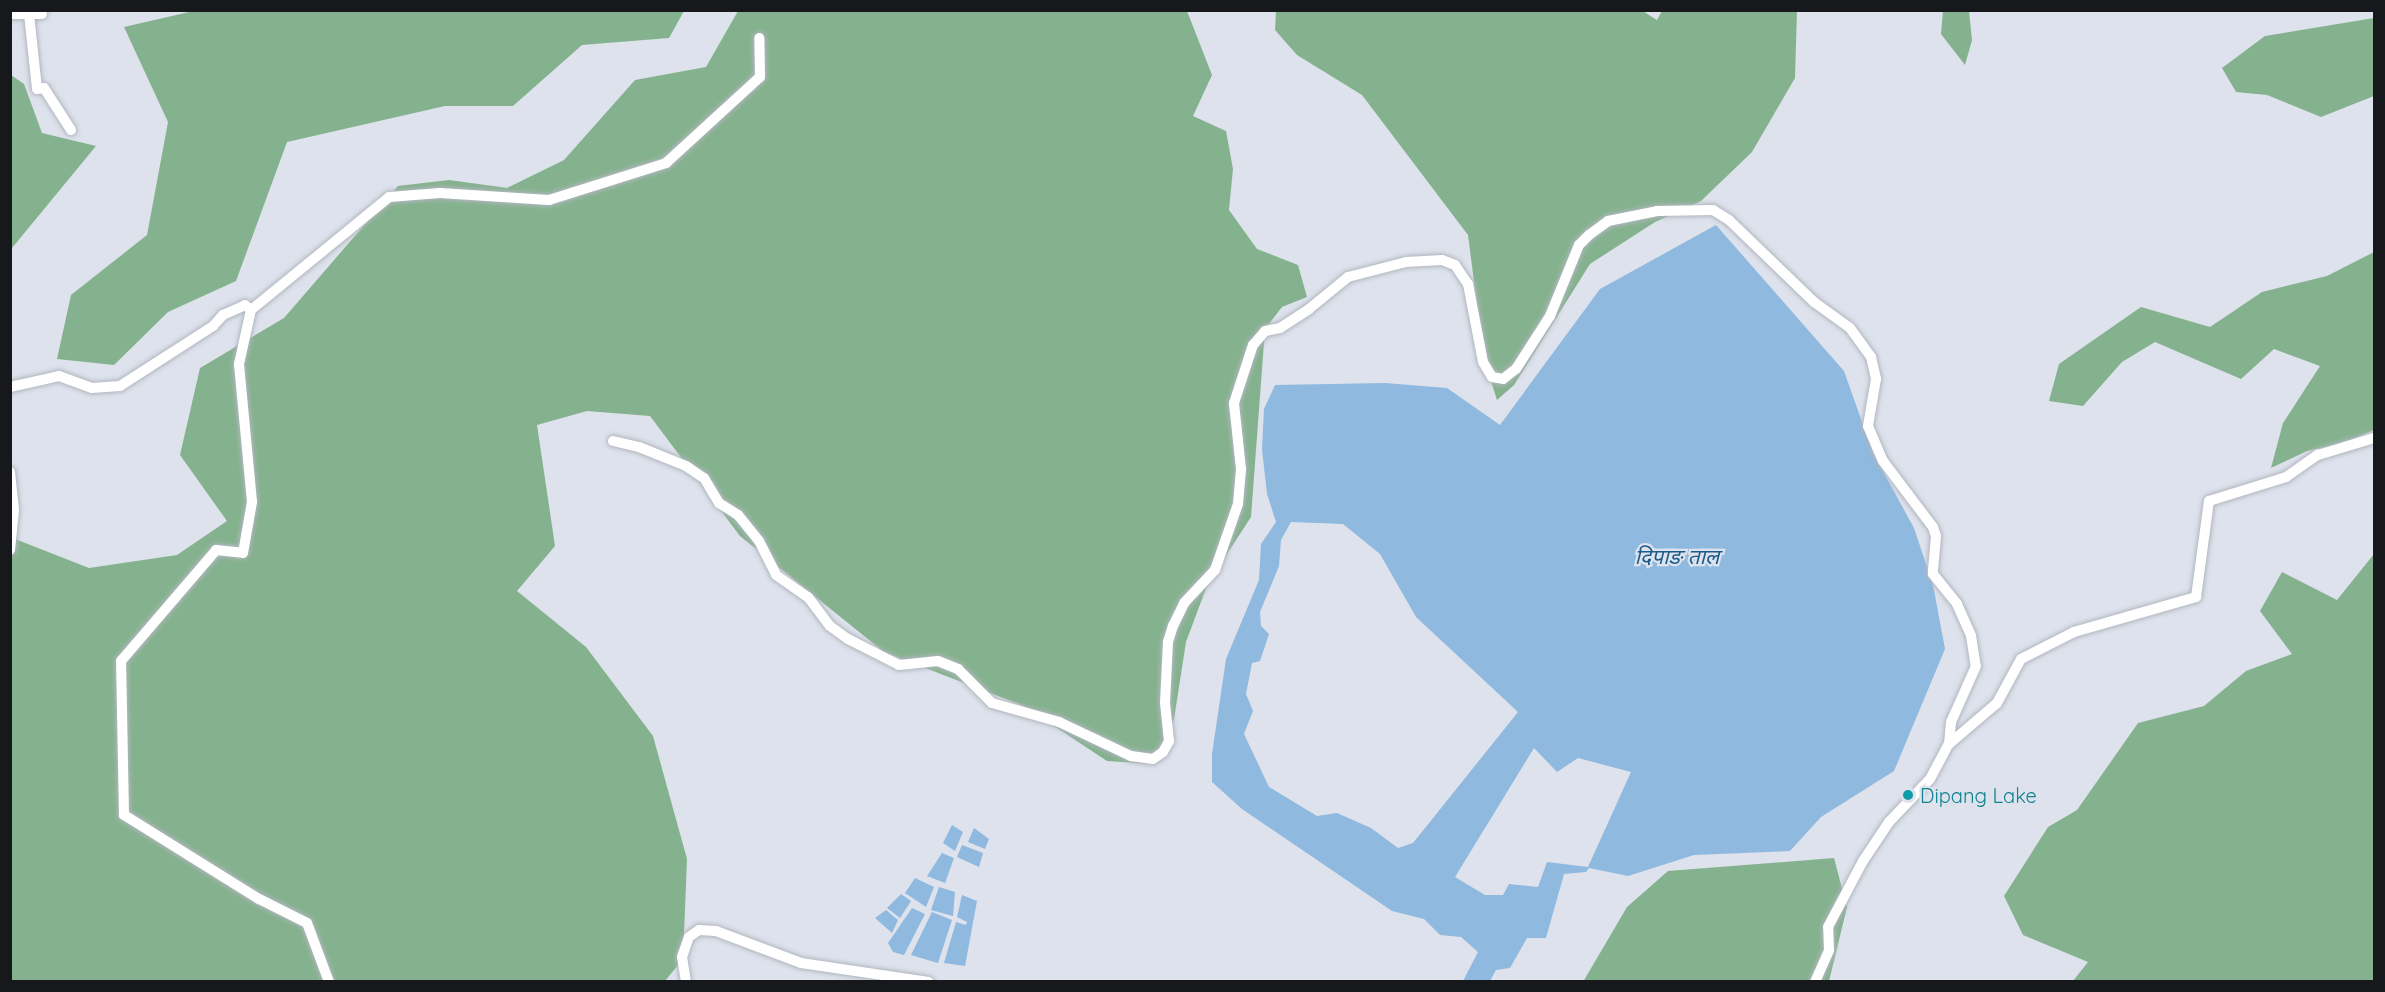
<!DOCTYPE html>
<meta charset="utf-8">
<style>
body{margin:0}
#map{position:relative;width:2385px;height:992px;overflow:hidden;background:#dde2ec;font-family:Quicksand,"Noto Sans Devanagari",sans-serif}
div>[style]{position:absolute}
[style*='--x']{left:calc(var(--x)*1px);top:calc(var(--y)*1px);width:calc(var(--w)*1px);rotate:calc(var(--a)*1deg)}
.forest>*{inset:0;background:#85b28e}
.water>*{inset:0;background:#8fb9df}
.roads{filter:drop-shadow(0 0 2px #b1b6bf) drop-shadow(0 0 2px #b1b6bf)}
.minor>*{height:10px;margin:-5px;padding:0 5px;transform-origin:5px;border-radius:5px;background:#fff}
.dots>*{width:16px;height:16px;translate:-50% -50%;box-sizing:border-box;border:3px solid #dde2ec;border-radius:50%}
span{translate:-50% -50%;white-space:nowrap;text-align:center;line-height:1.15;-webkit-text-stroke:4.5px #dde2ec;paint-order:stroke}
.culture-label{font-size:20px;color:#0d838f}
.left{translate:0 -50%;text-align:left}
.water-label{font-size:21px;color:#1a5a8a;font-style:italic}
.frame{position:absolute;inset:0;border:12px solid #16181b;pointer-events:none}
</style>
<div id="map">
<div class="forest">
<div style="clip-path:polygon(198px 10px,684px 10px,684px 11px,669px 38px,582px 45px,513px 106px,445px 106px,287px 142px,236px 281px,168px 312px,114px 365px,57px 359px,71px 295px,147px 235px,168px 122px,124px 27px)"></div>
<div style="clip-path:polygon(1276px 10px,1641px 10px,1657px 20px,1662px 11px,1797px 11px,1795px 78px,1752px 152px,1701px 201px,1655px 222px,1590px 264px,1514px 385px,1497px 400px,1484px 359px,1468px 235px,1362px 95px,1297px 55px,1275px 30px)"></div>
<div style="clip-path:polygon(738px 11px,1187px 11px,1212px 75px,1193px 116px,1226px 131px,1233px 169px,1229px 210px,1257px 249px,1298px 265px,1307px 297px,1282px 307px,1265px 329px,1251px 517px,1208px 583px,1186px 642px,1174px 719px,1154px 764px,1107px 761px,1024px 706px,884px 652px,740px 536px,650px 416px,587px 411px,537px 425px,555px 546px,517px 591px,586px 647px,653px 736px,687px 859px,683px 959px,665px 981px,11px 981px,10px 537px,89px 568px,177px 555px,227px 521px,180px 455px,200px 368px,284px 318px,398px 186px,449px 180px,507px 188px,564px 160px,635px 80px,706px 67px)"></div>
<div style="clip-path:polygon(1943px 11px,1969px 11px,1972px 40px,1965px 65px,1941px 34px)"></div>
<div style="clip-path:polygon(2374px 18px,2374px 96px,2321px 117px,2267px 95px,2236px 92px,2222px 68px,2265px 36px)"></div>
<div style="clip-path:polygon(11px 75px,24px 84px,42px 133px,96px 146px,12px 248px,11px 272px)"></div>
<div style="clip-path:polygon(2374px 252px,2374px 430px,2343px 443px,2307px 451px,2271px 468px,2283px 423px,2320px 366px,2274px 349px,2241px 379px,2155px 342px,2122px 362px,2083px 406px,2049px 401px,2059px 364px,2141px 307px,2210px 327px,2262px 292px,2327px 276px)"></div>
<div style="clip-path:polygon(2374px 554px,2374px 981px,2073px 981px,2088px 962px,2023px 935px,2004px 896px,2048px 827px,2077px 810px,2138px 723px,2204px 706px,2246px 671px,2292px 654px,2260px 611px,2282px 572px,2337px 600px)"></div>
<div style="clip-path:polygon(1834px 858px,1847px 907px,1829px 981px,1583px 982px,1627px 907px,1668px 871px)"></div>
</div>
<div class="water">
<div style="clip-path:polygon(evenodd,1716px 225px,1844px 371px,1873px 453px,1914px 528px,1933px 585px,1945px 649px,1894px 771px,1821px 817px,1790px 851px,1694px 855px,1628px 876px,1589px 868px,1586px 872px,1564px 874px,1546px 938px,1527px 938px,1510px 968px,1496px 970px,1490px 981px,1463px 981px,1478px 952px,1461px 937px,1440px 935px,1424px 919px,1392px 911px,1242px 809px,1212px 782px,1212px 754px,1226px 659px,1259px 580px,1261px 544px,1276px 522px,1267px 494px,1262px 449px,1264px 409px,1275px 385px,1385px 383px,1447px 388px,1500px 425px,1600px 289px,1716px 225px,1291px 522px,1343px 524px,1380px 554px,1416px 617px,1518px 712px,1413px 843px,1398px 848px,1371px 828px,1337px 813px,1317px 816px,1269px 787px,1244px 734px,1253px 711px,1246px 694px,1252px 663px,1260px 661px,1269px 634px,1261px 626px,1260px 612px,1279px 566px,1281px 540px,1291px 522px,1716px 225px,1534px 748px,1557px 772px,1578px 758px,1631px 772px,1588px 867px,1547px 862px,1538px 887px,1509px 884px,1503px 895px,1485px 895px,1455px 877px,1534px 748px)"></div>
<div style="clip-path:polygon(952px 825px,963px 832px,955px 851px,943px 843px)"></div>
<div style="clip-path:polygon(974px 828px,989px 839px,985px 849px,968px 842px)"></div>
<div style="clip-path:polygon(962px 845px,983px 853px,979px 867px,957px 857px)"></div>
<div style="clip-path:polygon(942px 853px,954px 858px,945px 883px,927px 876px)"></div>
<div style="clip-path:polygon(915px 878px,934px 887px,926px 907px,905px 893px)"></div>
<div style="clip-path:polygon(939px 887px,955px 892px,953px 916px,931px 910px)"></div>
<div style="clip-path:polygon(901px 894px,911px 901px,900px 918px,887px 908px)"></div>
<div style="clip-path:polygon(962px 895px,977px 901px,965px 966px,944px 963px,956px 922px,966px 925px,967px 922px,957px 917px)"></div>
<div style="clip-path:polygon(912px 908px,925px 914px,904px 955px,893px 952px,888px 943px)"></div>
<div style="clip-path:polygon(886px 910px,898px 920px,892px 933px,875px 918px)"></div>
<div style="clip-path:polygon(932px 912px,952px 920px,938px 963px,911px 955px)"></div>
</div>
<div class="roads">
<div class="minor">
<div style="--x:10;--y:14;--w:32;--a:0"></div>
<div style="--x:29;--y:14;--w:75;--a:83.9"></div>
<div style="--x:37;--y:89;--w:7;--a:-8"></div>
<div style="--x:44;--y:88;--w:50;--a:57.3"></div>
<div style="--x:10;--y:387;--w:50;--a:-12.7"></div>
<div style="--x:59;--y:376;--w:35;--a:20"></div>
<div style="--x:92;--y:388;--w:28;--a:-4"></div>
<div style="--x:120;--y:386;--w:111;--a:-32.8"></div>
<div style="--x:213;--y:326;--w:15;--a:-48"></div>
<div style="--x:223;--y:315;--w:24;--a:-24"></div>
<div style="--x:245;--y:305;--w:8;--a:40"></div>
<div style="--x:613;--y:441;--w:27;--a:13"></div>
<div style="--x:639;--y:447;--w:51;--a:22"></div>
<div style="--x:686;--y:466;--w:22;--a:34"></div>
<div style="--x:704;--y:478;--w:29;--a:59"></div>
<div style="--x:719;--y:503;--w:22;--a:32"></div>
<div style="--x:738;--y:515;--w:33;--a:51"></div>
<div style="--x:759;--y:541;--w:38;--a:63"></div>
<div style="--x:776;--y:575;--w:39;--a:35"></div>
<div style="--x:808;--y:597;--w:36;--a:53"></div>
<div style="--x:830;--y:626;--w:22;--a:36"></div>
<div style="--x:848;--y:639;--w:57;--a:27"></div>
<div style="--x:899;--y:665;--w:39;--a:-6"></div>
<div style="--x:938;--y:661;--w:22;--a:22"></div>
<div style="--x:958;--y:669;--w:48;--a:45"></div>
<div style="--x:992;--y:703;--w:70;--a:15.8"></div>
<div style="--x:1059;--y:722;--w:80;--a:25.3"></div>
<div style="--x:1131;--y:756;--w:22;--a:8"></div>
<div style="--x:1153;--y:759;--w:12;--a:-35"></div>
<div style="--x:1163;--y:752;--w:13;--a:-61"></div>
<div style="--x:1169;--y:741;--w:38;--a:-96"></div>
<div style="--x:1165;--y:703;--w:61;--a:-87.2"></div>
<div style="--x:1168;--y:642;--w:17;--a:-73"></div>
<div style="--x:1173;--y:626;--w:25;--a:-64"></div>
<div style="--x:1184;--y:603;--w:45;--a:-46.8"></div>
<div style="--x:1215;--y:570;--w:70;--a:-70.8"></div>
<div style="--x:1238;--y:504;--w:35;--a:-85"></div>
<div style="--x:1241;--y:469;--w:66;--a:-96.1"></div>
<div style="--x:1234;--y:403;--w:61;--a:-71.9"></div>
<div style="--x:1253;--y:345;--w:18;--a:-49"></div>
<div style="--x:1265;--y:331;--w:15;--a:-11"></div>
<div style="--x:1280;--y:328;--w:35;--a:-33"></div>
<div style="--x:1309;--y:309;--w:50;--a:-39.4"></div>
<div style="--x:1348;--y:277;--w:60;--a:-14.5"></div>
<div style="--x:1406;--y:262;--w:36;--a:-3"></div>
<div style="--x:1442;--y:260;--w:14;--a:21"></div>
<div style="--x:1455;--y:265;--w:23;--a:56"></div>
<div style="--x:1468;--y:284;--w:79;--a:79.1"></div>
<div style="--x:1483;--y:362;--w:17;--a:59"></div>
<div style="--x:1492;--y:377;--w:11;--a:10"></div>
<div style="--x:1503;--y:379;--w:16;--a:-38"></div>
<div style="--x:1516;--y:369;--w:63;--a:-57.3"></div>
<div style="--x:1550;--y:316;--w:77;--a:-67.8"></div>
<div style="--x:1579;--y:245;--w:14;--a:-45"></div>
<div style="--x:1589;--y:235;--w:24;--a:-36"></div>
<div style="--x:1608;--y:221;--w:50;--a:-11.5"></div>
<div style="--x:1657;--y:211;--w:56;--a:-1"></div>
<div style="--x:1713;--y:210;--w:19;--a:32"></div>
<div style="--x:1729;--y:220;--w:118;--a:44"></div>
<div style="--x:1814;--y:302;--w:44;--a:35.8"></div>
<div style="--x:1850;--y:328;--w:36;--a:54"></div>
<div style="--x:1871;--y:357;--w:23;--a:77"></div>
<div style="--x:1876;--y:379;--w:48;--a:99.7"></div>
<div style="--x:1868;--y:426;--w:38;--a:67"></div>
<div style="--x:1883;--y:461;--w:83;--a:52.9"></div>
<div style="--x:1933;--y:527;--w:9;--a:72"></div>
<div style="--x:1936;--y:536;--w:38;--a:95"></div>
<div style="--x:1933;--y:574;--w:38;--a:51"></div>
<div style="--x:1957;--y:604;--w:35;--a:66"></div>
<div style="--x:1971;--y:636;--w:30;--a:81"></div>
<div style="--x:1976;--y:666;--w:61;--a:114.1"></div>
<div style="--x:1951;--y:722;--w:22;--a:95"></div>
<div style="--x:10;--y:472;--w:38;--a:84"></div>
<div style="--x:14;--y:510;--w:40;--a:95.7"></div>
<div style="--x:329;--y:982;--w:63;--a:-110.4"></div>
<div style="--x:307;--y:923;--w:54;--a:-153.4"></div>
<div style="--x:259;--y:899;--w:159;--a:-148.1"></div>
<div style="--x:124;--y:815;--w:154;--a:-91.1"></div>
<div style="--x:121;--y:661;--w:146;--a:-49.4"></div>
<div style="--x:216;--y:550;--w:27;--a:6"></div>
<div style="--x:243;--y:553;--w:52;--a:-80"></div>
<div style="--x:252;--y:502;--w:139;--a:-95.4"></div>
<div style="--x:239;--y:364;--w:55;--a:-77.5"></div>
<div style="--x:251;--y:310;--w:178;--a:-39.3"></div>
<div style="--x:389;--y:197;--w:51;--a:-4.5"></div>
<div style="--x:440;--y:193;--w:109;--a:3.7"></div>
<div style="--x:549;--y:200;--w:123;--a:-17.5"></div>
<div style="--x:666;--y:163;--w:127;--a:-42.5"></div>
<div style="--x:760;--y:77;--w:39;--a:-91"></div>
<div style="--x:686;--y:982;--w:25;--a:-99"></div>
<div style="--x:682;--y:957;--w:21;--a:-71"></div>
<div style="--x:689;--y:937;--w:12;--a:-35"></div>
<div style="--x:699;--y:930;--w:17;--a:3"></div>
<div style="--x:716;--y:931;--w:91;--a:20.6"></div>
<div style="--x:801;--y:963;--w:129;--a:8.4"></div>
<div style="--x:1815;--y:982;--w:35;--a:-66"></div>
<div style="--x:1829;--y:950;--w:23;--a:-92"></div>
<div style="--x:1828;--y:927;--w:75;--a:-62.1"></div>
<div style="--x:1863;--y:861;--w:47;--a:-56.3"></div>
<div style="--x:1889;--y:822;--w:59;--a:-46.4"></div>
<div style="--x:1930;--y:779;--w:40;--a:-62"></div>
<div style="--x:1949;--y:744;--w:63;--a:-40.5"></div>
<div style="--x:1997;--y:703;--w:50;--a:-61.4"></div>
<div style="--x:2021;--y:659;--w:59;--a:-27"></div>
<div style="--x:2074;--y:632;--w:127;--a:-16"></div>
<div style="--x:2196;--y:597;--w:97;--a:-82.3"></div>
<div style="--x:2209;--y:501;--w:81;--a:-17.3"></div>
<div style="--x:2286;--y:477;--w:39;--a:-35"></div>
<div style="--x:2318;--y:455;--w:59;--a:-16.9"></div>
</div>
</div>
<div class="dots">
<div style="left:1908px;top:795px;background:#0f9aa8"></div>
</div>
<div class="culture-label">
<span class="left" style="left:1920px;top:795px">Dipang Lake</span>
</div>
<div class="water-label">
<span style="left:1677px;top:556px">दिपाङ ताल</span>
</div>
<div class="frame"></div>
</div>
